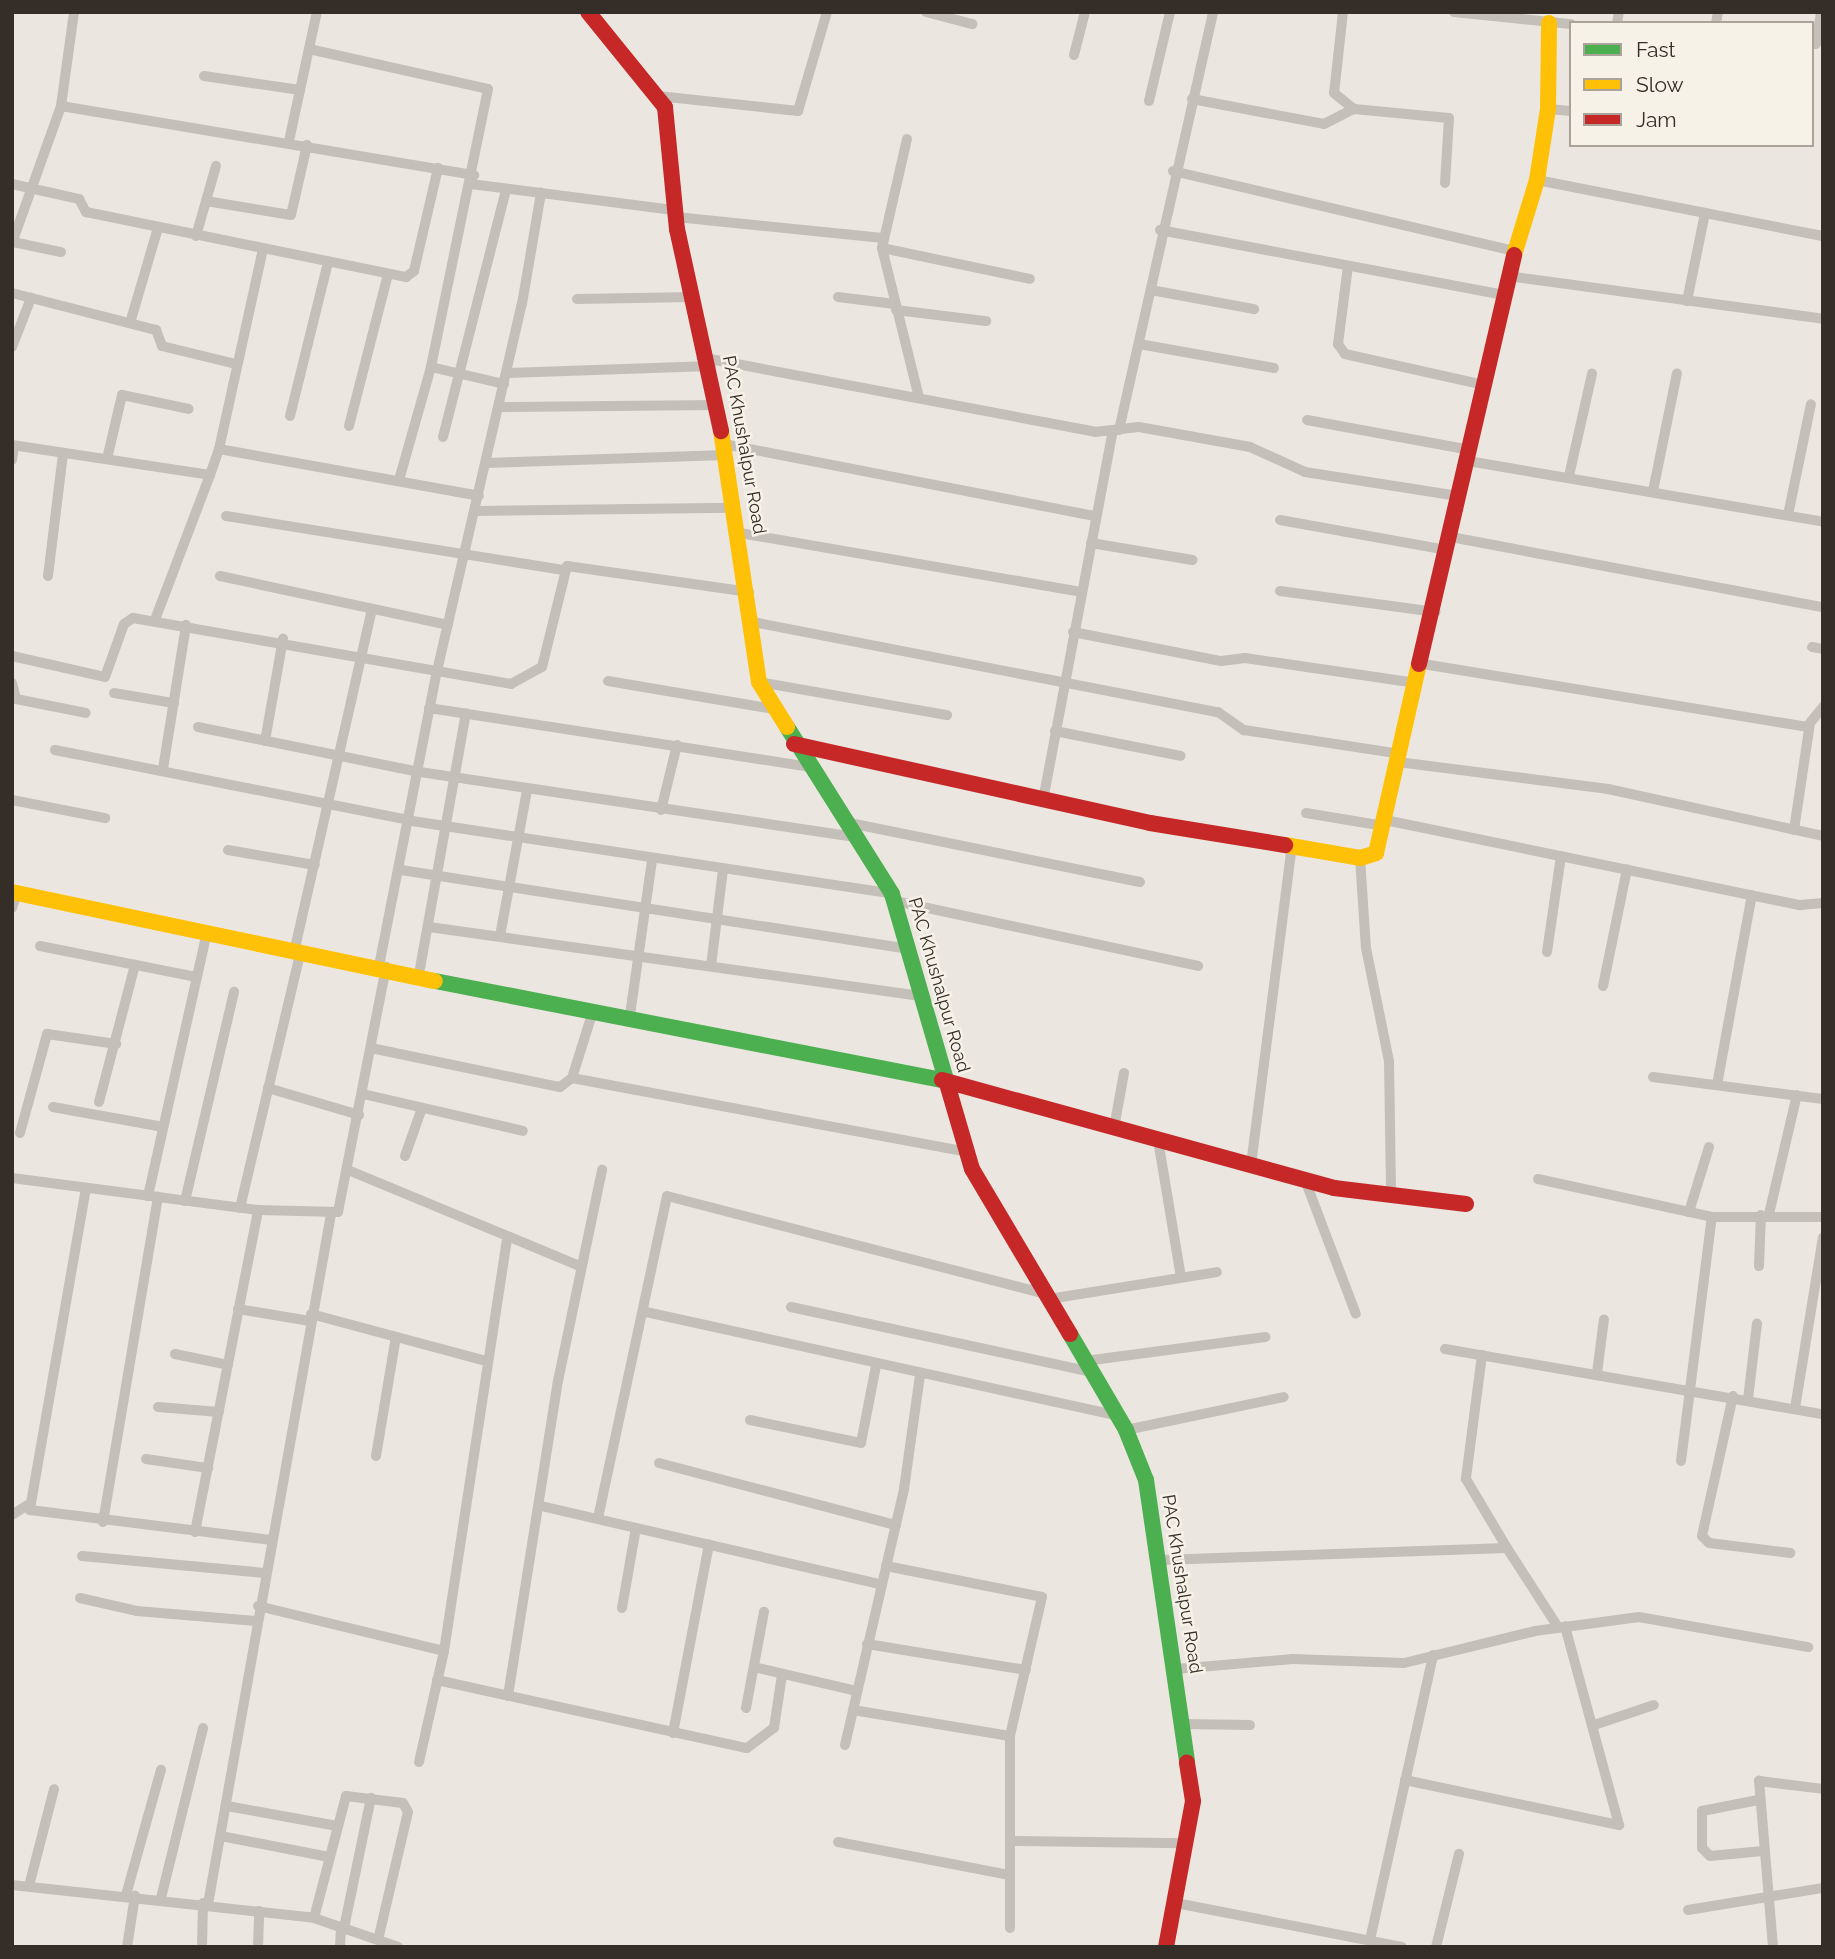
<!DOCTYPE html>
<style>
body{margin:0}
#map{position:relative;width:1835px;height:1959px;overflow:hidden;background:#ebe7e0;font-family:Raleway,sans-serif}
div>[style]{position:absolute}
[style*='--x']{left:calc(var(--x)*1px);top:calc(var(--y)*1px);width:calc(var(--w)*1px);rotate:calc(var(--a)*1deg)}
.street>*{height:10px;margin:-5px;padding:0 5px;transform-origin:5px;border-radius:5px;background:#c4bfb9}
.fast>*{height:16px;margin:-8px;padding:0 8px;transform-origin:8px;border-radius:8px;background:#4caf50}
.slow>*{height:16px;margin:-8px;padding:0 8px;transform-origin:8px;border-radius:8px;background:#ffc107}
.jam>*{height:16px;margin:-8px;padding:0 8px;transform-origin:8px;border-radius:8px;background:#c62828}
span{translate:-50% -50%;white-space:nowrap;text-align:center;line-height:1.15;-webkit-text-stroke:5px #f7f2e8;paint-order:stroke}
.street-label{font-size:18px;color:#342d28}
.frame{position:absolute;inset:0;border:14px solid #342d28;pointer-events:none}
.legend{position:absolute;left:1569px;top:21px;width:245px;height:126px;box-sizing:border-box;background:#f7f2e8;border:2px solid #a9a39b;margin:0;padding:9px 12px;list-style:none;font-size:21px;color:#342d28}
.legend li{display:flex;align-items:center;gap:14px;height:35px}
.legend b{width:35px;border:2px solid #a9a39b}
</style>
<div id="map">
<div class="street">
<div style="--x:926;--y:12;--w:48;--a:14.6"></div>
<div style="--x:1343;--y:12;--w:81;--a:96.3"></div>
<div style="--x:1334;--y:93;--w:26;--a:39"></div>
<div style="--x:1354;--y:109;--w:95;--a:5.4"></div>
<div style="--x:1449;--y:118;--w:65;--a:93.5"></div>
<div style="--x:1454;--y:12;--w:118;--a:5.9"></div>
<div style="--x:1617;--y:23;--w:11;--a:-80"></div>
<div style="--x:1716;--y:23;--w:11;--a:-80"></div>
<div style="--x:1816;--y:44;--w:32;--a:-81"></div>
<div style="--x:309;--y:49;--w:183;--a:12.6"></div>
<div style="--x:488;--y:89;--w:284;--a:101.6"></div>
<div style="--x:431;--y:367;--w:117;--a:105.8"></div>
<div style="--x:1074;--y:55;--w:44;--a:-75.7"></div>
<div style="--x:204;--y:76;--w:97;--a:8.3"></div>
<div style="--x:658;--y:96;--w:141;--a:6.1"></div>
<div style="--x:798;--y:111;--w:103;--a:-73.7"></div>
<div style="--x:1192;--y:99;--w:134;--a:10.7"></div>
<div style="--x:1324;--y:124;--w:34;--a:-27"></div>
<div style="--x:1149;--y:101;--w:91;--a:-76.7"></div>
<div style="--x:61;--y:106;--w:419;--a:9.5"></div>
<div style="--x:1548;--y:109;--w:23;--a:5"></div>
<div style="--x:907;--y:139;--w:112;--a:102.9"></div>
<div style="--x:882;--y:248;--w:154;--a:76.1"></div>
<div style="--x:289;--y:141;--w:132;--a:-77.8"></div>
<div style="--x:1173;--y:171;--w:351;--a:13.2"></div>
<div style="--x:1537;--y:180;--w:291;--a:11.1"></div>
<div style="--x:12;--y:184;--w:69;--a:12.6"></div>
<div style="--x:79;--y:199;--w:15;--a:62"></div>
<div style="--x:86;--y:212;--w:327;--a:11.5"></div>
<div style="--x:406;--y:277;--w:10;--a:-37"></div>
<div style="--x:414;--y:271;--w:106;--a:-76.9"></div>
<div style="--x:471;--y:184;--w:206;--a:7.3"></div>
<div style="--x:206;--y:201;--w:86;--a:9.4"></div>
<div style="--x:291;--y:215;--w:72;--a:-77.1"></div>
<div style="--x:676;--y:217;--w:208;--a:5.8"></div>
<div style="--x:1160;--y:230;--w:350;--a:10.7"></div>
<div style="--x:196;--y:236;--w:73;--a:-74.1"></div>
<div style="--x:13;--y:242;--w:49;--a:11.8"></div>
<div style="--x:12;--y:243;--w:145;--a:-70.3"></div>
<div style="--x:61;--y:106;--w:95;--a:-82.1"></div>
<div style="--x:882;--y:248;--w:151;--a:11.8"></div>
<div style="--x:263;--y:249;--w:205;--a:102.4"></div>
<div style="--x:219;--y:449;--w:264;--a:10.2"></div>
<div style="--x:1348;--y:266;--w:79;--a:97.3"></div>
<div style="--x:1338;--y:344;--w:12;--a:55"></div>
<div style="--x:1345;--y:354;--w:142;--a:12.6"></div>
<div style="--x:1507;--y:276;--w:319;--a:7.7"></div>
<div style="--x:1151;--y:290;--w:105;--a:10.5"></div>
<div style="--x:12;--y:293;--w:149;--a:14.4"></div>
<div style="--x:156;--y:330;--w:17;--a:69"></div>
<div style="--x:162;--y:346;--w:76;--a:13.7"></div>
<div style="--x:838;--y:297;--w:57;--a:7"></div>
<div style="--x:577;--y:299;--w:117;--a:-1"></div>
<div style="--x:1687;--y:301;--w:90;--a:-78.4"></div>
<div style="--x:896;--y:310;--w:91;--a:7"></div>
<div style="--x:130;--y:323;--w:99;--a:-73.6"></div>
<div style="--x:1139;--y:344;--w:137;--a:10.1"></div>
<div style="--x:12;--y:347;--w:53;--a:-68.8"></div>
<div style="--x:710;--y:359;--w:392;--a:10.7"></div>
<div style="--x:1095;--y:432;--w:44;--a:-6.5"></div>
<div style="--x:1139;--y:427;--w:113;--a:10.2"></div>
<div style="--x:1250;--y:447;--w:60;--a:24.4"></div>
<div style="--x:1305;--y:472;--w:155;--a:8.9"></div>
<div style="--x:431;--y:367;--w:75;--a:13.1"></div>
<div style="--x:507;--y:373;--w:204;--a:-2"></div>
<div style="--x:499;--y:407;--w:219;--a:-0.5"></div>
<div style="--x:290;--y:416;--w:159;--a:-76.1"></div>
<div style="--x:1307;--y:420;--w:166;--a:10.4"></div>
<div style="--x:349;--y:426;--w:157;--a:-75.6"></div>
<div style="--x:1119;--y:430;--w:428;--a:-77.3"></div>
<div style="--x:443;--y:437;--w:256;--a:-75.7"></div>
<div style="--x:724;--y:444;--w:379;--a:11"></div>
<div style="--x:12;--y:445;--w:200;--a:8.6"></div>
<div style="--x:210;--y:475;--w:155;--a:110.8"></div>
<div style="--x:107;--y:459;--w:66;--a:-76.8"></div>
<div style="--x:122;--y:395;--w:68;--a:11.8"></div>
<div style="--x:12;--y:460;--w:14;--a:-82"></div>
<div style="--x:1468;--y:461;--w:360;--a:9.7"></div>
<div style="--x:486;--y:463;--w:240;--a:-1.9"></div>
<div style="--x:210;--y:475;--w:28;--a:-71"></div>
<div style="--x:1569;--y:476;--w:105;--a:-77.3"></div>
<div style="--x:1653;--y:491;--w:120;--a:-78.5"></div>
<div style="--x:475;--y:511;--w:260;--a:-0.7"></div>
<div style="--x:1788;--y:515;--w:113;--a:-78.3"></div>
<div style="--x:226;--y:516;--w:340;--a:9.1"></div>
<div style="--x:1280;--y:520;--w:170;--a:10.2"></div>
<div style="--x:740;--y:533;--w:346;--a:9.8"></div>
<div style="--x:1451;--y:537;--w:379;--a:10.7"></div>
<div style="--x:1091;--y:543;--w:103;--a:9.5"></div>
<div style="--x:48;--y:576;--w:124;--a:-83"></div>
<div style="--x:220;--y:576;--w:233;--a:12.1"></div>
<div style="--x:1280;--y:591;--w:157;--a:7.7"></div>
<div style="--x:753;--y:622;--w:474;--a:11"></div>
<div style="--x:1218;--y:712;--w:32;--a:35"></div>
<div style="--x:1244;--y:730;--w:158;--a:8.7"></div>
<div style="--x:1073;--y:632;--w:151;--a:11.1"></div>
<div style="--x:1221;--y:661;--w:24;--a:-7"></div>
<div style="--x:1245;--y:658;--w:173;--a:8.3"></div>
<div style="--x:1812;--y:647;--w:11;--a:10"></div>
<div style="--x:12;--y:656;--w:95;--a:12.7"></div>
<div style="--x:105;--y:677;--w:56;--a:-70.3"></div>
<div style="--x:124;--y:624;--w:11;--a:-34"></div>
<div style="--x:133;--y:618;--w:384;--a:9.9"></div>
<div style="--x:511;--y:684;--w:35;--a:-29"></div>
<div style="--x:542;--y:667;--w:104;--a:-76.1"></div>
<div style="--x:567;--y:566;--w:184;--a:8.1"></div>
<div style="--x:1423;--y:664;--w:391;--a:9.3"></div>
<div style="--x:608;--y:681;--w:167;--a:9.6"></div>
<div style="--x:759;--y:682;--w:191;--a:10"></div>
<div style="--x:12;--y:683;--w:16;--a:76"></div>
<div style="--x:16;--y:699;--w:71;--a:11.3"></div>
<div style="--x:114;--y:693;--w:61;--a:9.5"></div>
<div style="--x:429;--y:708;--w:385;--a:8.8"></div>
<div style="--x:198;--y:727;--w:227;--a:11.5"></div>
<div style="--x:420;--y:772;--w:440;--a:8.5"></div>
<div style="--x:1055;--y:731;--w:128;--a:11.2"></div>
<div style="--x:265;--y:741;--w:104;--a:-80"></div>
<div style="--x:55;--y:750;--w:364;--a:11.2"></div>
<div style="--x:412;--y:821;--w:486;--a:8.6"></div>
<div style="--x:1398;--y:762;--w:212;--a:7.3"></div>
<div style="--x:1608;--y:789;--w:220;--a:12.3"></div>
<div style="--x:163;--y:769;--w:146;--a:-80.9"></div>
<div style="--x:1044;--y:795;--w:370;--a:-79.3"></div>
<div style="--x:12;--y:800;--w:95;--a:11"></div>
<div style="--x:661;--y:810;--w:67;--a:-76.2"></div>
<div style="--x:1306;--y:813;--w:79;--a:9.5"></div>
<div style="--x:1385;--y:820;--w:424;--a:11.6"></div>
<div style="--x:1800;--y:905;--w:23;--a:-5"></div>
<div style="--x:845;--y:822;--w:301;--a:11.5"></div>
<div style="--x:1794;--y:830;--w:108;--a:-81.5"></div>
<div style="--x:1810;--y:723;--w:21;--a:-51"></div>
<div style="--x:228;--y:850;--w:88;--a:9.8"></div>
<div style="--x:1360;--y:858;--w:90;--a:86.2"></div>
<div style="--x:1366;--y:948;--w:115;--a:78.5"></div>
<div style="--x:1389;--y:1061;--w:134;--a:89.1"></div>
<div style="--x:401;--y:870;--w:514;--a:8.84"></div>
<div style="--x:895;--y:901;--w:310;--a:12.1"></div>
<div style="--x:12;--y:908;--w:16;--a:-72"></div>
<div style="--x:429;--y:927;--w:498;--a:8"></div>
<div style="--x:500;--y:936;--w:148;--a:-79.5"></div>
<div style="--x:40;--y:946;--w:160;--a:11.2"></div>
<div style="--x:295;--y:948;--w:348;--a:-77.2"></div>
<div style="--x:1547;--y:952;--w:97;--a:-81.7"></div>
<div style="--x:379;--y:966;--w:301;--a:-78.9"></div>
<div style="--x:437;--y:671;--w:377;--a:-77"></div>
<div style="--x:522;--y:304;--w:113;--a:-80.3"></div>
<div style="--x:711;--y:966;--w:97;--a:-82.9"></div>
<div style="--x:419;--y:974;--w:265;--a:-79.8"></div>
<div style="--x:1603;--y:986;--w:119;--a:-78.4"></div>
<div style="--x:629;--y:1022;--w:164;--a:-81.9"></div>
<div style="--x:371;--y:1048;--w:193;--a:11.7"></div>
<div style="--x:560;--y:1087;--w:15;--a:-37"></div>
<div style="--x:572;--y:1078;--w:67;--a:-72.6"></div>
<div style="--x:1653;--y:1077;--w:171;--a:7.4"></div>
<div style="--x:572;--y:1078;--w:402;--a:10.6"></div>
<div style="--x:1717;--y:1085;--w:193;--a:-79.6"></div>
<div style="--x:268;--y:1088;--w:95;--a:16.5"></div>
<div style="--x:363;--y:1094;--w:164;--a:13"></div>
<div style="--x:99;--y:1102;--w:142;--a:-75.3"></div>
<div style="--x:53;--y:1107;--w:112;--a:10.3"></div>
<div style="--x:1114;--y:1128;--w:56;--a:-79.7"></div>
<div style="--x:20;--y:1133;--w:103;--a:-74.7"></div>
<div style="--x:47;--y:1034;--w:70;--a:8.2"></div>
<div style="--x:1158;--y:1140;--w:139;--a:80.5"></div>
<div style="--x:405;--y:1156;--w:51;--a:-70.5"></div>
<div style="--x:1251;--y:1165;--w:321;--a:-82.7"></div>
<div style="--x:348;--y:1170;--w:251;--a:22.5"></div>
<div style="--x:12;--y:1178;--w:248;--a:7.4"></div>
<div style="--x:258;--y:1210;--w:80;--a:1.4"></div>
<div style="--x:338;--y:1212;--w:250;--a:-78.9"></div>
<div style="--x:1538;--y:1179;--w:178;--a:12.3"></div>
<div style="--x:1712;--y:1217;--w:111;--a:0"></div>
<div style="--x:1305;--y:1180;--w:143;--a:69.2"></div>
<div style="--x:86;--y:1188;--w:327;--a:99.9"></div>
<div style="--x:30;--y:1510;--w:242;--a:7.1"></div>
<div style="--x:148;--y:1196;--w:271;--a:-77.4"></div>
<div style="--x:185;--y:1201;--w:215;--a:-76.8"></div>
<div style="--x:240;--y:1208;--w:265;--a:-76.7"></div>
<div style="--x:1689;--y:1212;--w:68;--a:-72.9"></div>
<div style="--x:1769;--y:1214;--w:122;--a:-76.8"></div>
<div style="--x:1759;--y:1266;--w:51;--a:-87.8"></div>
<div style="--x:1049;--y:1299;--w:170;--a:-9.1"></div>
<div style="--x:791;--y:1307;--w:308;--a:12.2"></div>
<div style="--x:238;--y:1309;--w:73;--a:9.5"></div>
<div style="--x:646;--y:1312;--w:483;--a:12.4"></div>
<div style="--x:311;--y:1314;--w:178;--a:15"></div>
<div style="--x:1445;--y:1349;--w:384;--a:9.8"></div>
<div style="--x:175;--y:1354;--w:54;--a:11.7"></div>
<div style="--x:1482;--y:1355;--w:125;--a:97.4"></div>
<div style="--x:1466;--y:1479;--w:80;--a:59.3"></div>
<div style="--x:1085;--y:1361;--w:182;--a:-7.6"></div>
<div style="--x:1597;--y:1373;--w:54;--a:-82.6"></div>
<div style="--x:1733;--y:1396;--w:143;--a:102.5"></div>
<div style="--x:1702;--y:1536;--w:10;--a:45"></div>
<div style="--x:1709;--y:1543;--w:82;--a:7"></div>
<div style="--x:1748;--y:1399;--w:76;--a:-83.2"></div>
<div style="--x:158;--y:1407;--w:61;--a:4.7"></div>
<div style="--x:1795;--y:1408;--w:173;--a:-80.7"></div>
<div style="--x:750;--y:1420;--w:113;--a:11.7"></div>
<div style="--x:861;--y:1443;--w:78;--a:-79"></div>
<div style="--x:1126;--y:1430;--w:161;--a:-11.8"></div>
<div style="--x:376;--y:1456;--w:121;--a:-80.5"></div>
<div style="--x:146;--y:1459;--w:63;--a:8.3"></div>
<div style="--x:1681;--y:1461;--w:246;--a:-82.8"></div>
<div style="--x:659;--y:1463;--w:245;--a:14.7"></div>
<div style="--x:541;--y:1506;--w:350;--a:13"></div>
<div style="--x:12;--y:1515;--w:20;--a:-33"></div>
<div style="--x:598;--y:1518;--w:329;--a:-77.9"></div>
<div style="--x:667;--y:1196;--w:391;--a:14.5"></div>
<div style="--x:103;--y:1522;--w:330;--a:-80.4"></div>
<div style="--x:195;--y:1532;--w:328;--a:-78.9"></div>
<div style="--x:82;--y:1556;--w:183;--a:5.3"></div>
<div style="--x:1161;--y:1560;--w:346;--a:-2"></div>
<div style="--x:1507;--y:1548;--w:94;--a:57.2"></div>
<div style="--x:886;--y:1566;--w:159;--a:11.2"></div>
<div style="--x:1042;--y:1597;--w:143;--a:103"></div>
<div style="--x:1010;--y:1736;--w:192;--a:90"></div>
<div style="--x:80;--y:1598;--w:58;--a:12.8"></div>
<div style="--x:137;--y:1611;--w:119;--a:4.8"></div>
<div style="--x:258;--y:1606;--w:191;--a:13.6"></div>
<div style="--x:622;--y:1608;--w:81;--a:-80.1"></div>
<div style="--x:867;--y:1644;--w:161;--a:9.3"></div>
<div style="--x:754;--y:1667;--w:106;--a:13.1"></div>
<div style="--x:1176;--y:1669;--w:117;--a:-4.9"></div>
<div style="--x:1293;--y:1659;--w:111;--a:2.1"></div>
<div style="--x:1404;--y:1663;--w:135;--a:-13.7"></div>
<div style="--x:1535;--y:1631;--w:105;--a:-7.7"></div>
<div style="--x:1639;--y:1617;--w:172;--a:10.1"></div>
<div style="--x:437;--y:1680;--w:317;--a:12.4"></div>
<div style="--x:747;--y:1748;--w:34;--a:-37"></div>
<div style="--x:774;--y:1728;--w:54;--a:-81.4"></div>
<div style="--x:508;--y:1696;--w:319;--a:-81"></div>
<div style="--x:558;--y:1381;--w:216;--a:-78.2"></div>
<div style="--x:746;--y:1708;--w:98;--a:-79.4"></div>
<div style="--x:853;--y:1710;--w:159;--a:9.4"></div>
<div style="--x:1183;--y:1724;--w:67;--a:0.9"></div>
<div style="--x:1594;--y:1725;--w:63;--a:-18.4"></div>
<div style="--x:673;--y:1733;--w:192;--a:-79.2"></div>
<div style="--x:845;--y:1745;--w:263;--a:-77"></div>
<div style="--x:904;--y:1489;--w:115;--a:-82"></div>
<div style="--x:419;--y:1762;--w:114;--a:-77.3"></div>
<div style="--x:444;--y:1651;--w:419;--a:-81.3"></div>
<div style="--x:1405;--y:1780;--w:219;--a:11.9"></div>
<div style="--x:1619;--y:1825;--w:206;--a:-105.2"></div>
<div style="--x:1758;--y:1800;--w:57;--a:168.9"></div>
<div style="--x:1702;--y:1811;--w:37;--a:90"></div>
<div style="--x:1702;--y:1848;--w:11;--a:45"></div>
<div style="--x:1710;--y:1856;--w:53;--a:-5.4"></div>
<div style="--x:227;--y:1806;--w:112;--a:10.3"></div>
<div style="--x:221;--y:1836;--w:110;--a:11"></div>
<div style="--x:1010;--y:1841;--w:176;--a:0.7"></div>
<div style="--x:838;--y:1842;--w:175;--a:10.9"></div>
<div style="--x:12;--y:1885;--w:304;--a:6.2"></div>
<div style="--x:314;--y:1918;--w:89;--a:19"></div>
<div style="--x:29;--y:1886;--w:100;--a:-75.5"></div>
<div style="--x:126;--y:1895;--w:130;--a:-74.4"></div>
<div style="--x:161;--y:1898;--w:175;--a:-76.1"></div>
<div style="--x:1176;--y:1903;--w:230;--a:11"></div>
<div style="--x:208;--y:1904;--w:701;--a:-79.89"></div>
<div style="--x:1688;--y:1910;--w:137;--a:-9.3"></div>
<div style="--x:314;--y:1918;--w:126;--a:-75.3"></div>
<div style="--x:346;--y:1796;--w:57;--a:7"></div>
<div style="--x:403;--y:1803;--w:10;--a:61"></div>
<div style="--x:408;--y:1812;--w:131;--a:103.2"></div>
<div style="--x:344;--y:1928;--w:133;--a:-78.3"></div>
<div style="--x:1370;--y:1940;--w:292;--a:-77.5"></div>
<div style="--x:127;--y:1947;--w:52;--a:-81.1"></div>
<div style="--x:202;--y:1947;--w:44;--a:-88.7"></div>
<div style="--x:258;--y:1947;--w:36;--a:-88"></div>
<div style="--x:340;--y:1947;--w:20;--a:-87"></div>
<div style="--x:1436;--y:1947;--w:96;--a:-76.1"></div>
<div style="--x:1773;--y:1947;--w:167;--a:-94.8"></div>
<div style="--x:1759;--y:1781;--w:64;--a:7.1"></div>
</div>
<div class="fast">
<div style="--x:787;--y:727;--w:197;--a:57.8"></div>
<div style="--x:892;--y:894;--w:201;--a:73.8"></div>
<div style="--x:435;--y:981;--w:517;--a:11.05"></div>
<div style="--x:1070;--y:1334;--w:111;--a:59.7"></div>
<div style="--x:1126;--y:1430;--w:54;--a:68.2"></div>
<div style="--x:1146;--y:1480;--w:285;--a:81.7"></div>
</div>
<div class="slow">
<div style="--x:1514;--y:255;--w:78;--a:-73"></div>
<div style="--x:1537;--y:180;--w:72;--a:-81.2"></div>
<div style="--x:1548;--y:109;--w:86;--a:-89.3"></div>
<div style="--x:721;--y:431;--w:254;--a:81.4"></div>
<div style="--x:759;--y:682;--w:53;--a:58.1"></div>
<div style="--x:1285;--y:845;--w:76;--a:9.8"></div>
<div style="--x:1360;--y:858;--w:17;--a:-17"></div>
<div style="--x:1376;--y:853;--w:194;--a:-77.2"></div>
<div style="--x:12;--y:892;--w:432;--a:11.9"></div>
</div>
<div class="jam">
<div style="--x:588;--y:12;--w:122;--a:51"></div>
<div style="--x:665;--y:107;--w:123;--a:84.4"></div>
<div style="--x:677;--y:229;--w:207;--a:77.7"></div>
<div style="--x:1419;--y:664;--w:420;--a:-76.9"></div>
<div style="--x:794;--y:744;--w:365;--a:12.5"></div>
<div style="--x:1150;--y:823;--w:137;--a:9.3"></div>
<div style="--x:942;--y:1080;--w:407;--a:15.4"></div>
<div style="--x:1334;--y:1188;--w:133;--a:6.9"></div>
<div style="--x:948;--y:1087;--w:85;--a:73.7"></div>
<div style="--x:972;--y:1169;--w:192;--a:59.3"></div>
<div style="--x:1166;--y:1947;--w:148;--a:-79.5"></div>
<div style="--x:1193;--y:1801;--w:39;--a:-99"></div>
</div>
<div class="street-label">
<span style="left:744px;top:445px;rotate:80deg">PAC Khushalpur Road</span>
<span style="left:939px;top:985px;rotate:74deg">PAC Khushalpur Road</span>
<span style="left:1182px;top:1584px;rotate:81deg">PAC Khushalpur Road</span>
</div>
<div class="frame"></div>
<ul class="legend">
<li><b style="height:9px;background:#4caf50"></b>Fast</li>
<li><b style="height:9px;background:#ffc107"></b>Slow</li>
<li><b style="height:9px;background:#c62828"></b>Jam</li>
</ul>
</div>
